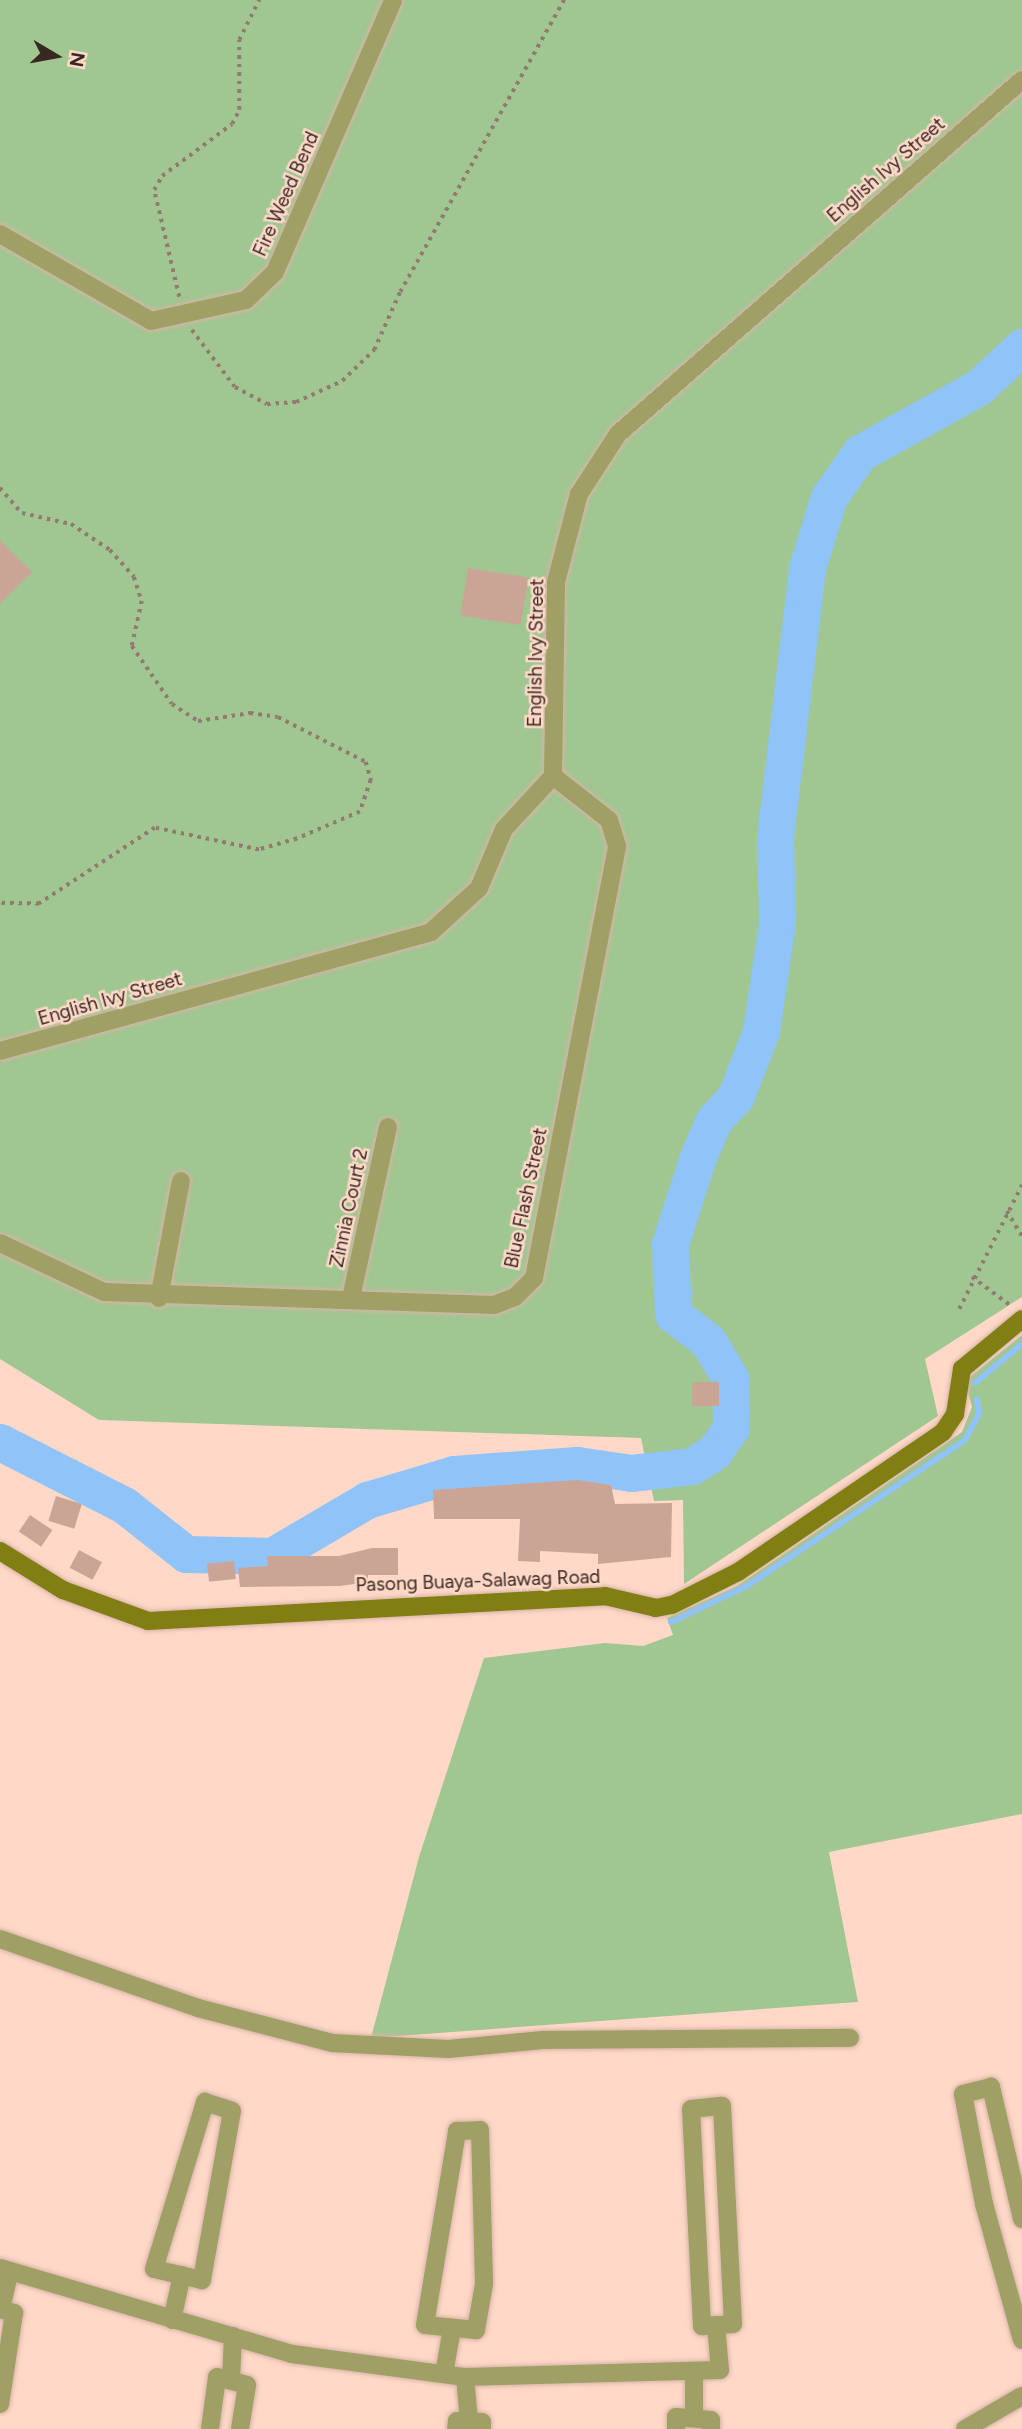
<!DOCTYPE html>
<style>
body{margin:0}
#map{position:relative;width:1022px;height:2429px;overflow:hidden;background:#ffd8c8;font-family:Figtree,sans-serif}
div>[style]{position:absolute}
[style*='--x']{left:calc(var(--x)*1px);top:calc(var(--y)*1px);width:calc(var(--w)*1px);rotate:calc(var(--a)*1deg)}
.green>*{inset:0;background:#a0c691}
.stream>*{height:6px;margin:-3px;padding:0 3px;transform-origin:3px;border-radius:3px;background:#90c3f7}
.river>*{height:37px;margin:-18.5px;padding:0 18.5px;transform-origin:18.5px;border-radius:18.5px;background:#90c3f7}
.building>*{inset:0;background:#caa596;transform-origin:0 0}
.path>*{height:3.5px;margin-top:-1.75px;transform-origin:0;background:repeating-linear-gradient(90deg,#93796e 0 3.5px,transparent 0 8.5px)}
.roads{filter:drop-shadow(0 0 2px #d7b5a7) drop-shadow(0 0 2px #d7b5a7)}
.street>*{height:18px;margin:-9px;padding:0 9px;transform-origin:9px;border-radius:9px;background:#a09f66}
.secondary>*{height:18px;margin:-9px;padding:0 9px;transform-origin:9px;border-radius:9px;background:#817e14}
span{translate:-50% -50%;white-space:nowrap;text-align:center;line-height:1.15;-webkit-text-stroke:5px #ffd8c8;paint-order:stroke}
.street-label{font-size:19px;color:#372822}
.north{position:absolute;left:21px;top:21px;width:70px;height:70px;-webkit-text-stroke:5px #ffd8c8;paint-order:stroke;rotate:100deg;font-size:19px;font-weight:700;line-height:28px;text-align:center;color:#372822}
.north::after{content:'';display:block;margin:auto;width:24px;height:32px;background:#372822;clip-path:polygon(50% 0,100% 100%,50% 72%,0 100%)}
</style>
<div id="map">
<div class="green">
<div style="clip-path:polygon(0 0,1022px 0,1022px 1297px,925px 1359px,938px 1416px,684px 1584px,683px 1500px,654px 1501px,641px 1438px,99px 1420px,0 1359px)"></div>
<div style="clip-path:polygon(1022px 1335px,1022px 1814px,829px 1852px,858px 2002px,371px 2038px,419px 1857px,484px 1658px,605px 1643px,643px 1646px,673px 1635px,667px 1618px,737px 1586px,962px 1432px,972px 1407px,965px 1381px)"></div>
</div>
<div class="stream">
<div style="--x:975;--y:1383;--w:61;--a:-39.7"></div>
<div style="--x:671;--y:1622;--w:84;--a:-25.3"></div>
<div style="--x:747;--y:1586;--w:262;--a:-33.8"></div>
<div style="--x:965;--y:1440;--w:30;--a:-62"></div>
<div style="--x:979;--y:1414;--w:15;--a:-98"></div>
</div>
<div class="river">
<div style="--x:0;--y:1442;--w:139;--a:26.9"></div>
<div style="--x:124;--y:1505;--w:79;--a:38.3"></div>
<div style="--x:186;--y:1554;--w:86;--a:1.3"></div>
<div style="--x:272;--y:1556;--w:110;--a:-30.5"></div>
<div style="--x:367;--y:1500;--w:91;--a:-16.6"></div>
<div style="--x:454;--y:1474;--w:123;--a:-4.2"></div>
<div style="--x:577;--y:1465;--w:55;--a:8.4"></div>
<div style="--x:631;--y:1473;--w:61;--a:-6.5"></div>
<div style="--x:692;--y:1466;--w:26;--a:-32"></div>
<div style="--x:714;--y:1452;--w:29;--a:-55"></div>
<div style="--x:731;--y:1428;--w:50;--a:-91.1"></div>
<div style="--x:730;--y:1378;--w:43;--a:-120.7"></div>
<div style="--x:708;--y:1341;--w:44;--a:-142.4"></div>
<div style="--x:673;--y:1314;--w:70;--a:-92.5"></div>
<div style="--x:670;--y:1244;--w:91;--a:-72.2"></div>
<div style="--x:698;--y:1157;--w:40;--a:-66.6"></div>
<div style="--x:714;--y:1120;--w:33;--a:-47"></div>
<div style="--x:736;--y:1096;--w:70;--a:-69"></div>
<div style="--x:761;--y:1031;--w:109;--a:-81.6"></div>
<div style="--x:777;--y:923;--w:86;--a:-91.3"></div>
<div style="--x:775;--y:837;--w:271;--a:-83.2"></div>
<div style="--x:807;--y:568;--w:74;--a:-72.8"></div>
<div style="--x:829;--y:497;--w:54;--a:-54.8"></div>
<div style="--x:860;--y:453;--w:136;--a:-29"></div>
<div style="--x:979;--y:387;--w:59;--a:-42.9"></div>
</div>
<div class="building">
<div style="clip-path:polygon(0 540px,32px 572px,0 604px)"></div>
<div style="left:468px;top:568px;width:61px;height:48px;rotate:9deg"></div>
<div style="left:719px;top:1382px;width:24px;height:27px;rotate:90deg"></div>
<div style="clip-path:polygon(577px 1480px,611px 1485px,615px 1504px,672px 1503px,671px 1557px,598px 1564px,598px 1554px,540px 1551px,540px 1562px,518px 1561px,520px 1519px,434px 1519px,433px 1490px)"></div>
<div style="left:56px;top:1496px;width:27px;height:26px;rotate:17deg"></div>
<div style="left:30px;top:1515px;width:27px;height:20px;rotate:34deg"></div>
<div style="clip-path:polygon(372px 1548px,398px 1548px,398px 1575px,368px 1575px,368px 1582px,340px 1586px,240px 1587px,238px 1568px,268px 1566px,267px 1556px,339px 1556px)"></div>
<div style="left:79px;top:1550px;width:26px;height:20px;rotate:28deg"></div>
<div style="left:234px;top:1561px;width:18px;height:27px;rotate:84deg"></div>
</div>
<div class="path">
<div style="--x:179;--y:297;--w:110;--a:-103.2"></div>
<div style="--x:154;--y:190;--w:16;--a:-60"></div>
<div style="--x:162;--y:176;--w:87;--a:-36.6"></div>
<div style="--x:232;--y:124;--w:16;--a:-63"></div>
<div style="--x:239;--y:110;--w:70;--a:-90"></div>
<div style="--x:239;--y:40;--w:45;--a:-63.4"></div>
<div style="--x:192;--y:330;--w:71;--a:53"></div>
<div style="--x:235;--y:387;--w:36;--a:28"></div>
<div style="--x:267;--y:404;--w:29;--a:-4"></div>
<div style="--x:296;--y:402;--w:51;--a:-24.5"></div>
<div style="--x:342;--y:381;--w:45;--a:-44.1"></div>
<div style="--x:374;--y:350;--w:64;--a:-65.9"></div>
<div style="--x:400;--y:292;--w:335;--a:-60.7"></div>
<div style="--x:0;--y:488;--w:33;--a:49"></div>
<div style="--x:22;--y:513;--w:50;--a:12.7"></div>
<div style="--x:71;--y:524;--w:47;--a:33.7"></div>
<div style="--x:110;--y:550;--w:36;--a:48"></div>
<div style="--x:134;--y:577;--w:25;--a:72"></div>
<div style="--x:142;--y:601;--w:46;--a:102.5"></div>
<div style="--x:132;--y:646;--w:70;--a:55.4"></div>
<div style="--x:172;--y:704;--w:31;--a:33"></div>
<div style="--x:198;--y:721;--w:53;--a:-8.7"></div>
<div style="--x:250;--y:713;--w:28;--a:8"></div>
<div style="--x:278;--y:717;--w:99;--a:27.1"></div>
<div style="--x:366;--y:762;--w:19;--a:74"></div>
<div style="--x:371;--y:780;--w:34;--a:109"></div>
<div style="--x:360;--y:812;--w:69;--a:156.8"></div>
<div style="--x:297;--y:839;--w:40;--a:164"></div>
<div style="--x:259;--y:850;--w:106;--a:-168.1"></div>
<div style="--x:155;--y:828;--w:139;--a:146.8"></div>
<div style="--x:39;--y:904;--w:39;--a:-179"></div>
<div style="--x:1007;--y:1211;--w:29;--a:59"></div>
<div style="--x:972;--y:1277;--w:47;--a:36.4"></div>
<div style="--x:959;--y:1309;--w:139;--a:-63.1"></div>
</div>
<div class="roads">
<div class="street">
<div style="--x:0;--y:234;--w:174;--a:29.9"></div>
<div style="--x:151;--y:321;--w:97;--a:-12.5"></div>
<div style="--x:246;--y:300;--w:40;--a:-44"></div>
<div style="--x:275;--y:272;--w:296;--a:-66.5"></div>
<div style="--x:0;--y:1051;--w:447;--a:-15.4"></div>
<div style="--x:431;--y:932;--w:65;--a:-42.5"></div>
<div style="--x:479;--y:888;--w:64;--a:-67"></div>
<div style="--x:504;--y:829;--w:72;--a:-47.2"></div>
<div style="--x:553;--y:776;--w:194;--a:-89.1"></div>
<div style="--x:556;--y:582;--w:91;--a:-75.4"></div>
<div style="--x:579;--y:494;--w:72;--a:-57"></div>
<div style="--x:618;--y:434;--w:537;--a:-41.23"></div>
<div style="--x:0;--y:1243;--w:115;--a:25.2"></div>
<div style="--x:104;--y:1292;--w:390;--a:1.9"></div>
<div style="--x:494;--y:1305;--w:22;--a:-21"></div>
<div style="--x:515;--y:1297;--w:27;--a:-45"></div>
<div style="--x:534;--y:1278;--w:440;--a:-79.1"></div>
<div style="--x:617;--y:846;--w:27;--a:-107"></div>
<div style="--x:609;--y:820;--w:71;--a:-141.8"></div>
<div style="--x:159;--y:1298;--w:119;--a:-79.4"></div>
<div style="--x:351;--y:1298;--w:175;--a:-77.8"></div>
<div style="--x:0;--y:1939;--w:210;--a:19.2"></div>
<div style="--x:198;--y:2008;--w:138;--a:14.6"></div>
<div style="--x:332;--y:2043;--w:116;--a:3"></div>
<div style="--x:448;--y:2049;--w:95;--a:-5.4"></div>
<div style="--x:543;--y:2040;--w:307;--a:-0.4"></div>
<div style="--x:205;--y:2102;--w:28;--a:18"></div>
<div style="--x:232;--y:2111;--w:172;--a:100.1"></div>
<div style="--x:202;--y:2280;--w:49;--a:-167.1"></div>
<div style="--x:154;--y:2269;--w:175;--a:-73"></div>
<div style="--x:722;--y:2106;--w:218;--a:87.1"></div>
<div style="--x:733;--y:2324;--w:31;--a:176"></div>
<div style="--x:702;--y:2326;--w:217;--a:-92.9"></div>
<div style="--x:691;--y:2109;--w:31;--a:-6"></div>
<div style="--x:480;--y:2130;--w:154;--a:88.5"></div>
<div style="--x:484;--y:2284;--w:47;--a:99.9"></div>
<div style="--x:476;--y:2330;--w:51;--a:-174.4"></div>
<div style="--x:425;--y:2325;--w:197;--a:-80.6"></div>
<div style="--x:457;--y:2131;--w:23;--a:-2"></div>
<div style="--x:1022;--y:2219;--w:136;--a:-103.2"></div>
<div style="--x:991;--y:2087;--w:29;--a:166"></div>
<div style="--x:963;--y:2094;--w:112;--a:79.2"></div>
<div style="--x:984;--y:2204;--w:141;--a:74.4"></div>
<div style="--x:0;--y:2268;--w:304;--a:16.4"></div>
<div style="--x:292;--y:2354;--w:175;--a:7.6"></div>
<div style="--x:465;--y:2377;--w:255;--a:-1.6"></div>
<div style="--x:720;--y:2370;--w:45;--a:-95.1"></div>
<div style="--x:0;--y:2309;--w:15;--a:16"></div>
<div style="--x:14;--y:2313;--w:92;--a:98.7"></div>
<div style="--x:1;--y:2309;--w:39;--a:-77"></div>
<div style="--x:172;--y:2320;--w:46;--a:-77.5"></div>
<div style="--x:694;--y:2373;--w:45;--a:90"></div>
<div style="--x:444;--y:2374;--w:47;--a:-80.1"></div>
<div style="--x:465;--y:2377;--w:44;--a:84.8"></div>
<div style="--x:231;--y:2380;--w:44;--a:-87.4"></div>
<div style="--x:210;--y:2429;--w:52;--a:-82.3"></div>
<div style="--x:217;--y:2377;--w:31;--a:15"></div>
<div style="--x:247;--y:2385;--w:45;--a:99"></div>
<div style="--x:456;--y:2429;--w:8;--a:-83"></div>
<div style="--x:457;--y:2421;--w:25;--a:2"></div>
<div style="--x:482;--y:2422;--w:7;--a:90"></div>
<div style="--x:676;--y:2429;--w:12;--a:-90"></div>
<div style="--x:676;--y:2417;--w:35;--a:5"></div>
<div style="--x:711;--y:2420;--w:9;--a:90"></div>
<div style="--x:965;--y:2429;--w:66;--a:-30.1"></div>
</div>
<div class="secondary">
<div style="--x:0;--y:1551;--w:74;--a:31.8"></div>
<div style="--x:63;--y:1590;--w:90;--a:20"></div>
<div style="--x:148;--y:1621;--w:458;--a:-3.1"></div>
<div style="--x:605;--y:1596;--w:52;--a:13.2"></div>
<div style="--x:656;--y:1608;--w:16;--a:-11"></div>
<div style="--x:672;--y:1605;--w:74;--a:-26.6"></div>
<div style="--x:738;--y:1572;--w:248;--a:-34.3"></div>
<div style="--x:943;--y:1432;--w:22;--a:-56"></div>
<div style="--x:955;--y:1414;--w:46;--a:-81.2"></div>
<div style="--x:962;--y:1369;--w:78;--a:-39.8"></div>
</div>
</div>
<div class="street-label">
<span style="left:886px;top:170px;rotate:-41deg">English Ivy Street</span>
<span style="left:286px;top:194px;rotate:-66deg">Fire Weed Bend</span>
<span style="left:536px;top:653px;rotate:-89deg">English Ivy Street</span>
<span style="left:110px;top:999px;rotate:-16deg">English Ivy Street</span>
<span style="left:526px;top:1198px;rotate:-78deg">Blue Flash Street</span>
<span style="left:349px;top:1208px;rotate:-78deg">Zinnia Court 2</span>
<span style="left:478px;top:1581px;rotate:-2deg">Pasong Buaya-Salawag Road</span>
</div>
<div class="north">N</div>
</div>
